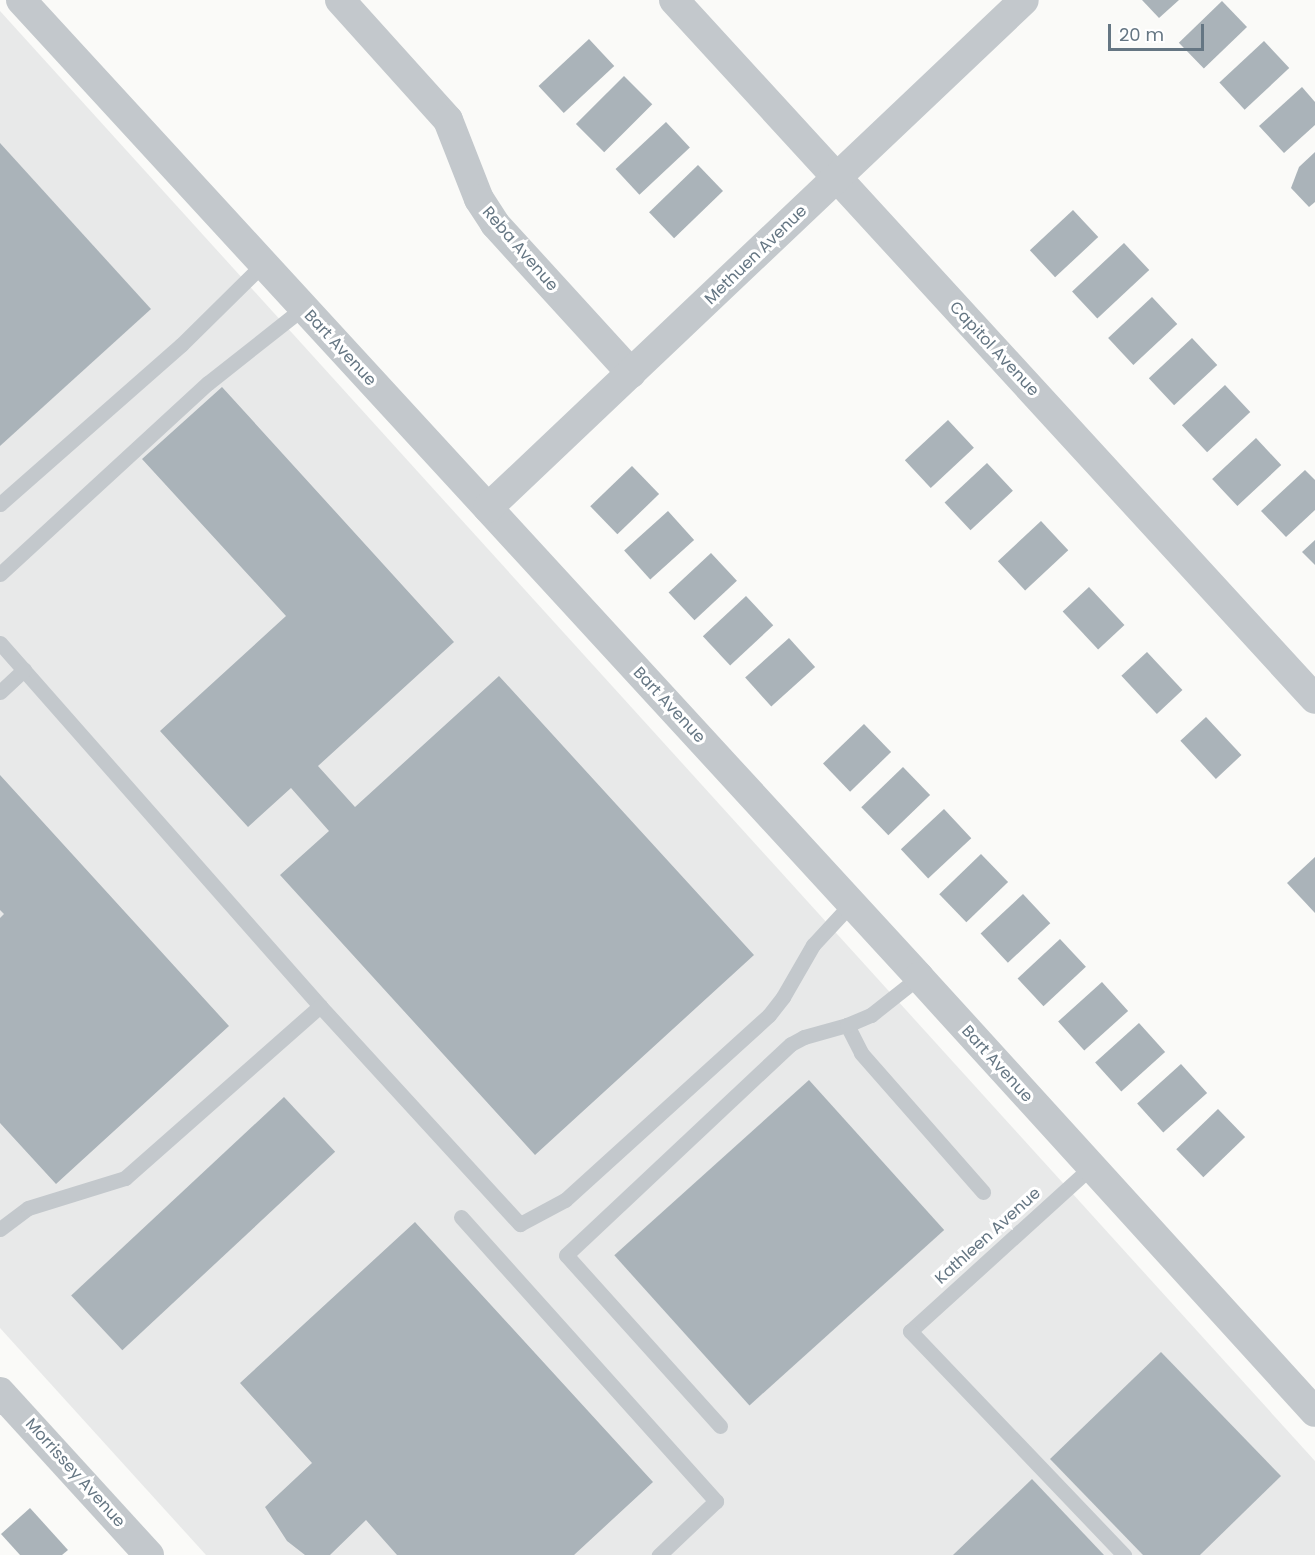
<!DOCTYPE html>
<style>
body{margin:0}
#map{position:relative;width:1315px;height:1555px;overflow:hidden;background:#fafaf8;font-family:Poppins,sans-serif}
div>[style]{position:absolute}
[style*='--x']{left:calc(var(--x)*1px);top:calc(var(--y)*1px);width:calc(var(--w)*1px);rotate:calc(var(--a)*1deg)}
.built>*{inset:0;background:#e8e9e9}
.building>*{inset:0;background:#aab3b9;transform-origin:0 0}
.lane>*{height:15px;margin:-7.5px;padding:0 7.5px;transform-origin:7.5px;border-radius:7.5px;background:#c3c8cc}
.street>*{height:30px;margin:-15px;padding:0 15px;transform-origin:15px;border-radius:15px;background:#c3c8cc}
span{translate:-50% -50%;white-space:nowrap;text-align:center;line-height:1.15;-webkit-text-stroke:6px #fff;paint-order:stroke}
.street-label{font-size:16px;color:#657683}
.scale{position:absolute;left:1108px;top:24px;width:96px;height:27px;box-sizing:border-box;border:3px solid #657683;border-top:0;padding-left:8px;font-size:18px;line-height:21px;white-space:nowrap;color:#657683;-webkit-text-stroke:4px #fff;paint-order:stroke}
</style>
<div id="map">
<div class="built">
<div style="clip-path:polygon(0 11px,1315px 1461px,1315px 1555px,206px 1555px,0 1328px)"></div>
</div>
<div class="building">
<div style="clip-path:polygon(1142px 0,1179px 0,1159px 18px)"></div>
<div style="left:1222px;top:1px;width:36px;height:60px;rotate:46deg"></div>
<div style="left:589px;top:39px;width:37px;height:69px;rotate:47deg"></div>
<div style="left:1264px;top:41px;width:37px;height:61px;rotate:47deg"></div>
<div style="left:624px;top:76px;width:40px;height:68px;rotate:45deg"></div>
<div style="clip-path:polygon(1302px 87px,1315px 102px,1315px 125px,1284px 153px,1259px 126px)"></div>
<div style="left:666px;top:122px;width:35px;height:69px;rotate:47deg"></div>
<div style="clip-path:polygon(0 143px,151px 309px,0 446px)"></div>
<div style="clip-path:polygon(1315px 152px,1315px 202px,1309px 207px,1291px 188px,1299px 167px)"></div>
<div style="left:698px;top:165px;width:36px;height:68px;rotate:46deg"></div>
<div style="left:1073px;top:210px;width:37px;height:59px;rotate:47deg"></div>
<div style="left:1124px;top:243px;width:37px;height:71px;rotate:47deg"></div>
<div style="left:1152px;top:297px;width:37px;height:60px;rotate:47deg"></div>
<div style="left:1192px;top:338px;width:37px;height:59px;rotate:47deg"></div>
<div style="left:1225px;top:385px;width:37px;height:59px;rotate:47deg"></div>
<div style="clip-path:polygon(222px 387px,454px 642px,318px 766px,355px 807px,499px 676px,754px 955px,535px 1155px,280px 875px,329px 831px,291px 788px,248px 827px,160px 731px,286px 616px,142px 459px)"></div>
<div style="left:948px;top:420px;width:38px;height:59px;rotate:47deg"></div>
<div style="left:1256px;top:438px;width:37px;height:60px;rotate:47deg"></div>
<div style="left:987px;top:463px;width:38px;height:58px;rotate:47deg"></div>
<div style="left:632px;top:466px;width:39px;height:58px;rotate:46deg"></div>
<div style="clip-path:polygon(1305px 470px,1315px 480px,1315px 510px,1286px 537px,1261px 511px)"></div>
<div style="left:668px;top:511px;width:39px;height:59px;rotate:48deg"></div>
<div style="left:1041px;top:521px;width:40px;height:59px;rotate:47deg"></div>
<div style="clip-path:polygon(1315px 540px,1315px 565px,1302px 552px)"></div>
<div style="left:711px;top:553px;width:38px;height:58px;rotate:47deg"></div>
<div style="left:1089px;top:587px;width:52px;height:36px;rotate:47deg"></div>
<div style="left:746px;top:596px;width:40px;height:59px;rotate:47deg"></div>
<div style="left:789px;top:638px;width:39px;height:59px;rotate:48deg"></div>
<div style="left:1147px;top:652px;width:52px;height:35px;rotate:47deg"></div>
<div style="left:1206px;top:717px;width:52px;height:35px;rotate:47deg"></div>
<div style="left:864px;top:724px;width:39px;height:57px;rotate:46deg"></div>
<div style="left:903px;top:767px;width:39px;height:58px;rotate:46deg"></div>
<div style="clip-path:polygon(0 775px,229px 1026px,56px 1184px,0 1123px,0 918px,4px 914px,0 910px)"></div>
<div style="left:944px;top:809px;width:40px;height:59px;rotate:47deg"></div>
<div style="left:981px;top:854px;width:39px;height:58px;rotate:46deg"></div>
<div style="clip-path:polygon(1315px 857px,1315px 913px,1287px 883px)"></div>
<div style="left:1023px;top:894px;width:40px;height:58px;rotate:47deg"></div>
<div style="left:1060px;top:939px;width:38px;height:58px;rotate:47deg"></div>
<div style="left:1102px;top:982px;width:39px;height:59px;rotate:48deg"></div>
<div style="left:1139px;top:1023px;width:39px;height:59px;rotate:48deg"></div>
<div style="left:1181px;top:1064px;width:39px;height:59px;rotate:48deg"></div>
<div style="left:809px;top:1080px;width:202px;height:262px;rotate:48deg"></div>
<div style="left:284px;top:1097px;width:75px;height:291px;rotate:47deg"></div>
<div style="left:1218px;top:1109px;width:39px;height:58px;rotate:46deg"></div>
<div style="clip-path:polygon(415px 1222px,653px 1482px,574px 1555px,397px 1555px,366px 1520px,330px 1555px,305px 1555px,287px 1541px,265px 1507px,312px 1463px,240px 1383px)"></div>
<div style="clip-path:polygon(1161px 1352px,1281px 1476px,1200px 1555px,1143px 1555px,1050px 1459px)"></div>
<div style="clip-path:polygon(1032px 1479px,1104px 1555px,953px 1555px)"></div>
<div style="clip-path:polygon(30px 1508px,68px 1550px,62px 1555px,20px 1555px,1px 1534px)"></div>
</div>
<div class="lane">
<div style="--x:0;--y:504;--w:241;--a:-41.3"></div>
<div style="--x:181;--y:345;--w:114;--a:-44.6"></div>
<div style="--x:0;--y:574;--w:282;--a:-42.6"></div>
<div style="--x:208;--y:383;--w:121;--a:-38.3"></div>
<div style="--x:0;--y:643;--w:484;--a:48.6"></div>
<div style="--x:320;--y:1006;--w:296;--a:47.5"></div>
<div style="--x:520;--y:1224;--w:51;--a:-28.1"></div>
<div style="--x:565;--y:1200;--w:275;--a:-42.2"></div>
<div style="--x:769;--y:1015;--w:23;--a:-52"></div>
<div style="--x:783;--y:997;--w:60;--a:-60"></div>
<div style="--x:813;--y:945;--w:56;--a:-47.2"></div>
<div style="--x:0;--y:692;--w:33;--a:-43"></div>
<div style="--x:847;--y:1025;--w:31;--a:63"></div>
<div style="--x:861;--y:1053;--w:185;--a:48.7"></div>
<div style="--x:1090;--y:1168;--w:243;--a:137.8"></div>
<div style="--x:910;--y:1331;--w:310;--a:46.3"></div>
<div style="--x:461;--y:1217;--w:382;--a:48.1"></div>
<div style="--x:716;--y:1501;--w:79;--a:136.5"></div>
<div style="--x:0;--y:1229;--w:35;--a:-37"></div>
<div style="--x:28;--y:1208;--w:102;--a:-17.2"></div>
<div style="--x:125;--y:1178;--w:260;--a:-41.4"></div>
<div style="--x:720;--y:1426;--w:230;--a:-132"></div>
<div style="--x:566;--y:1255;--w:308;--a:-43.2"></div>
<div style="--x:791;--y:1044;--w:15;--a:-28"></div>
<div style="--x:804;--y:1037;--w:45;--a:-15.6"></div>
<div style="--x:847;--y:1025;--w:26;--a:-23"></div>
<div style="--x:871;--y:1015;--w:61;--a:-38.4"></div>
</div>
<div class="street">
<div style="--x:21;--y:0;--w:1327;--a:47.41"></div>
<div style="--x:919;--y:977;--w:588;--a:47.69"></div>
<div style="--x:340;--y:0;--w:161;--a:48"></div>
<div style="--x:448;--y:120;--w:85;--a:68.6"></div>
<div style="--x:479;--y:199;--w:30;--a:57"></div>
<div style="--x:495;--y:224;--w:202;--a:47.6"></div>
<div style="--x:674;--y:0;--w:948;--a:47.48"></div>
<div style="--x:488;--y:508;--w:738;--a:-43.46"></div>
<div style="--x:0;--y:1392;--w:221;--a:47.6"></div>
</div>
<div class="street-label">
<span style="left:520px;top:249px;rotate:49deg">Reba Avenue</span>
<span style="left:756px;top:255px;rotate:-44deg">Methuen Avenue</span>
<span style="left:340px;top:348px;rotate:47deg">Bart Avenue</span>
<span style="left:994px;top:349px;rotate:47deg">Capitol Avenue</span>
<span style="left:669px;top:705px;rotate:47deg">Bart Avenue</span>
<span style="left:997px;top:1064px;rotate:48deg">Bart Avenue</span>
<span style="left:988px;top:1236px;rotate:-42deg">Kathleen Avenue</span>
<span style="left:75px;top:1473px;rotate:48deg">Morrissey Avenue</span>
</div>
<div class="scale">20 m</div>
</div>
